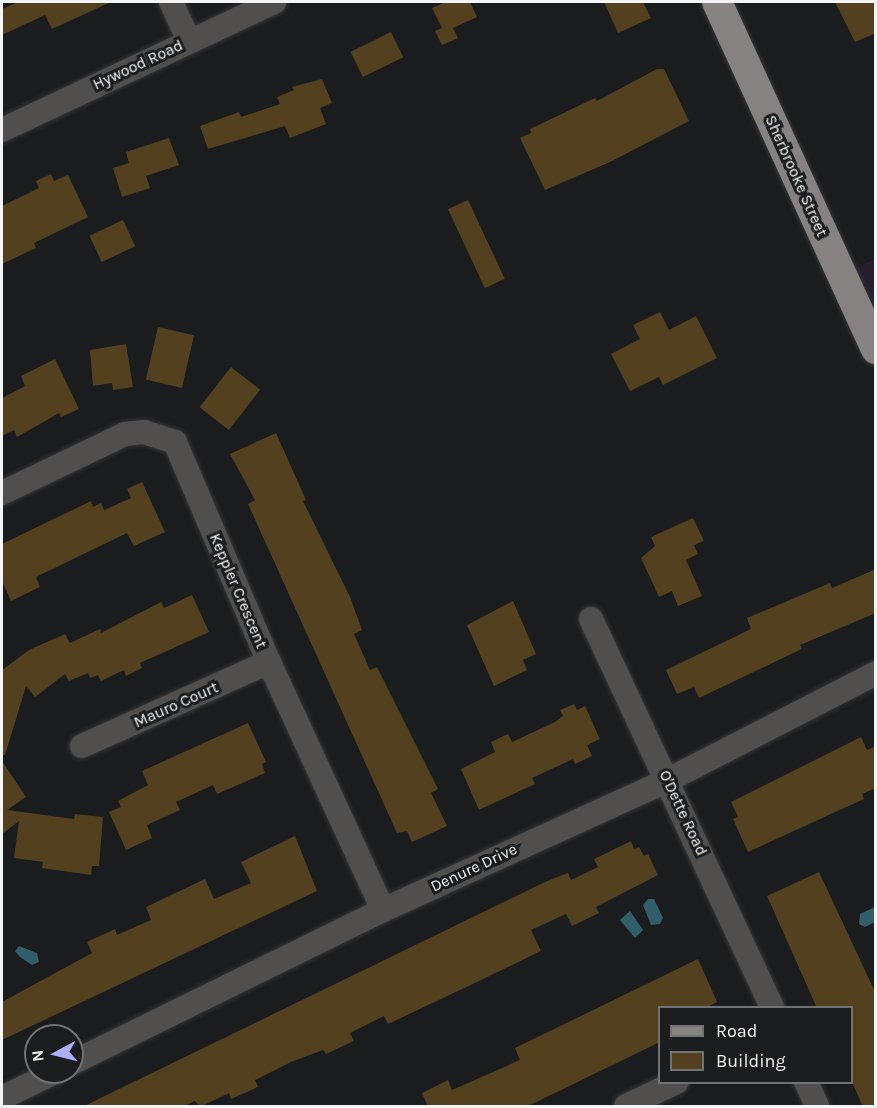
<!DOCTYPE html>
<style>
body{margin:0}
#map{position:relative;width:877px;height:1108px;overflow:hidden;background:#1a1c1e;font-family:Karla,sans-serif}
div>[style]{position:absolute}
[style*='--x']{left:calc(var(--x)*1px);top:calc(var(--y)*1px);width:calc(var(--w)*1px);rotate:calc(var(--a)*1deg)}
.commercial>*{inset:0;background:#251f2f}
.water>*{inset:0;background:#305f6b}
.building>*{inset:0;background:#53401f;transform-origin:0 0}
.roads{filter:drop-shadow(0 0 2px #343638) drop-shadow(0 0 2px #343638)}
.minor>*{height:24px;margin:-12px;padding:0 12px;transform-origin:12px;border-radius:12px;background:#504f4e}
.major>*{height:30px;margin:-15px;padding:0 15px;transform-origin:15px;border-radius:15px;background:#868281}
span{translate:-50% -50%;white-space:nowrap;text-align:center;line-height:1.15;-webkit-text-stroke:6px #1a1c1e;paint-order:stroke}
.street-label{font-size:16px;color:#f2f4f5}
.frame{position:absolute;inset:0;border:3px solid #f2f4f5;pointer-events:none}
.legend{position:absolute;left:658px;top:1006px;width:195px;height:78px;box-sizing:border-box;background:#1a1c1e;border:2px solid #707274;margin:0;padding:8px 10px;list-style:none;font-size:18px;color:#f2f4f5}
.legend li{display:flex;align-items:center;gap:12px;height:30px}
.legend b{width:30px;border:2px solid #707274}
.north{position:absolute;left:24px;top:1024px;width:60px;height:60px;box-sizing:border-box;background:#1a1c1e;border:2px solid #707274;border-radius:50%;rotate:263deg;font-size:16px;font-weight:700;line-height:24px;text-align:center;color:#f2f4f5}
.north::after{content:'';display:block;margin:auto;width:21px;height:27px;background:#acaffb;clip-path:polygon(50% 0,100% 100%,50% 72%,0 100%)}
</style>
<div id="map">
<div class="commercial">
<div style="clip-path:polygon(875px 259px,875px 307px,857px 267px)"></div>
</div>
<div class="water">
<div style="clip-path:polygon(648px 899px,654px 899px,663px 918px,660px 924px,651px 925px,643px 905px)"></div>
<div style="clip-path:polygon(875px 907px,875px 922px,865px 927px,859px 924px,860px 914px)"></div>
<div style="clip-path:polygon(630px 911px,643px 930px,635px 938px,620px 920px)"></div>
<div style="clip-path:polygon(19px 946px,37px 953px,39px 962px,32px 965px,20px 957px,15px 951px)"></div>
</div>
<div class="building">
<div style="clip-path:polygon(18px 2px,111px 2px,52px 29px,45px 15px,2px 35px,2px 9px)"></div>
<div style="clip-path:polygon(446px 2px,470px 2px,477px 17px,453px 28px,458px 38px,442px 45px,435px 31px,442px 28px,432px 8px)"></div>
<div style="clip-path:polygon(604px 2px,643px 2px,651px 18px,618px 33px)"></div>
<div style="clip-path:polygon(835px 2px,876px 2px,876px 33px,855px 42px)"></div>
<div style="left:391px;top:32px;width:28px;height:45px;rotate:64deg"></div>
<div style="clip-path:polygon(657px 69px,664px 69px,689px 121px,610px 162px,545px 190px,520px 138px,531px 133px,530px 129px,595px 98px,597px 101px)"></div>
<div style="clip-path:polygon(322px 79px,332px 103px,320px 108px,326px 124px,290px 138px,285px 126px,208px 149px,200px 126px,239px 112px,241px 117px,280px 104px,277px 97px,294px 90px,292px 87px)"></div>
<div style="clip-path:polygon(169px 138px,179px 165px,146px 176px,150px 188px,122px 197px,113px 168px,129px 163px,126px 152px)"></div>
<div style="clip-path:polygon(51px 174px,54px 181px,68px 175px,88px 217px,34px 243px,36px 248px,2px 264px,2px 206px,39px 188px,36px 181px)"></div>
<div style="left:468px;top:200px;width:87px;height:22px;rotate:65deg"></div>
<div style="left:123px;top:220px;width:29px;height:37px;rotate:65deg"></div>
<div style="clip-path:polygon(660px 312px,669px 330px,696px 316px,717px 358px,663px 385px,659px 377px,630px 391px,611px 354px,640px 339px,633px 325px)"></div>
<div style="left:158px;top:327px;width:37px;height:54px;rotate:13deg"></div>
<div style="clip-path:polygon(126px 344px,133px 387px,113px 390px,112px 383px,93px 386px,90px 350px)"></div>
<div style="clip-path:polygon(55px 359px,79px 409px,61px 417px,59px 413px,17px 437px,14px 430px,2px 436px,2px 398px,25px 386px,21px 376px)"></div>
<div style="left:231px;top:367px;width:37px;height:51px;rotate:38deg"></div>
<div style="clip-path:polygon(276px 433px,306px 500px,303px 501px,350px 597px,362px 630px,354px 634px,370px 670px,377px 667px,438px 789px,431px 793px,447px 826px,412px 842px,407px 831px,397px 833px,258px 526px,248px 504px,255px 500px,230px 454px)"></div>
<div style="clip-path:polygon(142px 482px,165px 532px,134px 546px,127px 533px,36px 577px,40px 587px,11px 601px,2px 581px,2px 544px,91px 501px,93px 507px,101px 503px,104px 510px,131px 498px,127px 489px)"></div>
<div style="clip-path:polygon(693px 518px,704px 541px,694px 545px,698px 554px,686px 560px,702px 596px,678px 606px,672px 591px,659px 597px,641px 558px,655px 546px,651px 537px)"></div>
<div style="clip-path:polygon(876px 569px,876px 613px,800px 645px,802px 649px,699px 698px,694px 687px,677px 694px,666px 670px,751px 629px,747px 618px,830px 583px,832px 588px)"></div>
<div style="clip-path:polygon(192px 595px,209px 632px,140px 663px,142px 668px,126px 676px,124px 670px,101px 681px,98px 675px,90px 678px,88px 673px,69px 681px,65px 674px,35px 697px,26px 686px,5px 755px,2px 755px,2px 670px,29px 650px,65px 634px,70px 643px,100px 629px,101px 633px,161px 602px,164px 608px)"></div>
<div style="clip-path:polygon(513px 601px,536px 654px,523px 660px,527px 670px,494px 686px,467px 625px)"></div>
<div style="clip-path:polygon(574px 704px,577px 710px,585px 706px,600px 739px,587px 745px,592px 756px,575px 764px,573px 759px,532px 778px,535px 784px,479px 810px,461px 769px,495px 752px,491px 742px,508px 734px,512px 742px,555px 722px,563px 716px,560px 710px)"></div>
<div style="clip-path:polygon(248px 723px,266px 762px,262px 764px,265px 773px,217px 794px,213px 785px,176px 802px,180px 810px,147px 825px,152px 838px,126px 850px,109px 812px,121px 807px,118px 801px,148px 785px,142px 771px)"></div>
<div style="clip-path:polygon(861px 737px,867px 750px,876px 746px,876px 788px,862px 794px,864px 799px,748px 852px,733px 819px,738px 817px,731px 802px)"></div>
<div style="clip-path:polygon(2px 761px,26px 797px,7px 810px,74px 819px,75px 814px,103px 817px,99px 866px,92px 866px,91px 875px,42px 868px,43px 862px,14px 858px,19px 821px,2px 834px)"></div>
<div style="clip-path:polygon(295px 836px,317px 891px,2px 1040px,2px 1002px,92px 953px,87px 942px,115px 929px,117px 935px,151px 920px,146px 907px,205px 879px,214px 899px,251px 883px,241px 862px)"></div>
<div style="clip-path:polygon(631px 841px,634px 849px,639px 847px,644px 856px,648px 854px,658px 875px,596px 907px,599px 913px,572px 926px,566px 914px,531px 930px,541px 951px,479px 981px,388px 1024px,384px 1016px,350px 1033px,354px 1041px,326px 1054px,323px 1050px,291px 1062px,255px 1080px,258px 1087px,231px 1099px,229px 1093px,200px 1107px,195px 1101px,182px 1107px,82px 1107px,547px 881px,568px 873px,571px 880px,598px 867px,594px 859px)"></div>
<div style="clip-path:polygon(819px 872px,876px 994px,876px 1107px,863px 1107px,852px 1082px,852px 1008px,817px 1008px,767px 896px)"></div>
<div style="clip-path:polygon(698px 959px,717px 1002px,706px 1008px,660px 1008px,660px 1042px,526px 1107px,428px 1107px,422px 1093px,448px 1080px,452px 1090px,520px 1060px,515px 1048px)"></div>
</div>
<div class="roads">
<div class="minor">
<div style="--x:171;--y:2;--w:43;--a:65.2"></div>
<div style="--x:2;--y:130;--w:301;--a:-25.2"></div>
<div style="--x:2;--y:493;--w:136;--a:-25.6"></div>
<div style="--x:125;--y:434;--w:19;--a:-6"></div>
<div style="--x:144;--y:432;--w:33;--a:18"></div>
<div style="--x:175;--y:442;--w:239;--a:66.9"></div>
<div style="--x:269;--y:662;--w:273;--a:65.3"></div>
<div style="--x:591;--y:619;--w:429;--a:65"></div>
<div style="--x:82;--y:746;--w:205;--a:-24.2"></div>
<div style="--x:72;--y:1063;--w:347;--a:-26.2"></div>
<div style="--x:383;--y:910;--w:313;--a:-24.5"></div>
<div style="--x:668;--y:780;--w:234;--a:-27.2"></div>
<div style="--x:806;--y:1082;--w:26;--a:65"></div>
<div style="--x:2;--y:1098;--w:59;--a:-26.1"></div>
<div style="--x:626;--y:1106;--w:56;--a:-25.2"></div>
</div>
<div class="major">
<div style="--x:717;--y:2;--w:382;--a:65.4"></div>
</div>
</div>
<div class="street-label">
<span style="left:138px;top:65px;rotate:-25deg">Hywood Road</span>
<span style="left:796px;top:176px;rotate:66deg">Sherbrooke Street</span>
<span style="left:238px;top:591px;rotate:67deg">Keppler Crescent</span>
<span style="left:176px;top:705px;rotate:-24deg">Mauro Court</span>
<span style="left:683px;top:813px;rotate:65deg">O'Dette Road</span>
<span style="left:474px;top:868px;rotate:-25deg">Denure Drive</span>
</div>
<div class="frame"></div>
<ul class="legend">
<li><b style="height:8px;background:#868281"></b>Road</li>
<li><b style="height:16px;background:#53401f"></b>Building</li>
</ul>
<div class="north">N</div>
</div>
